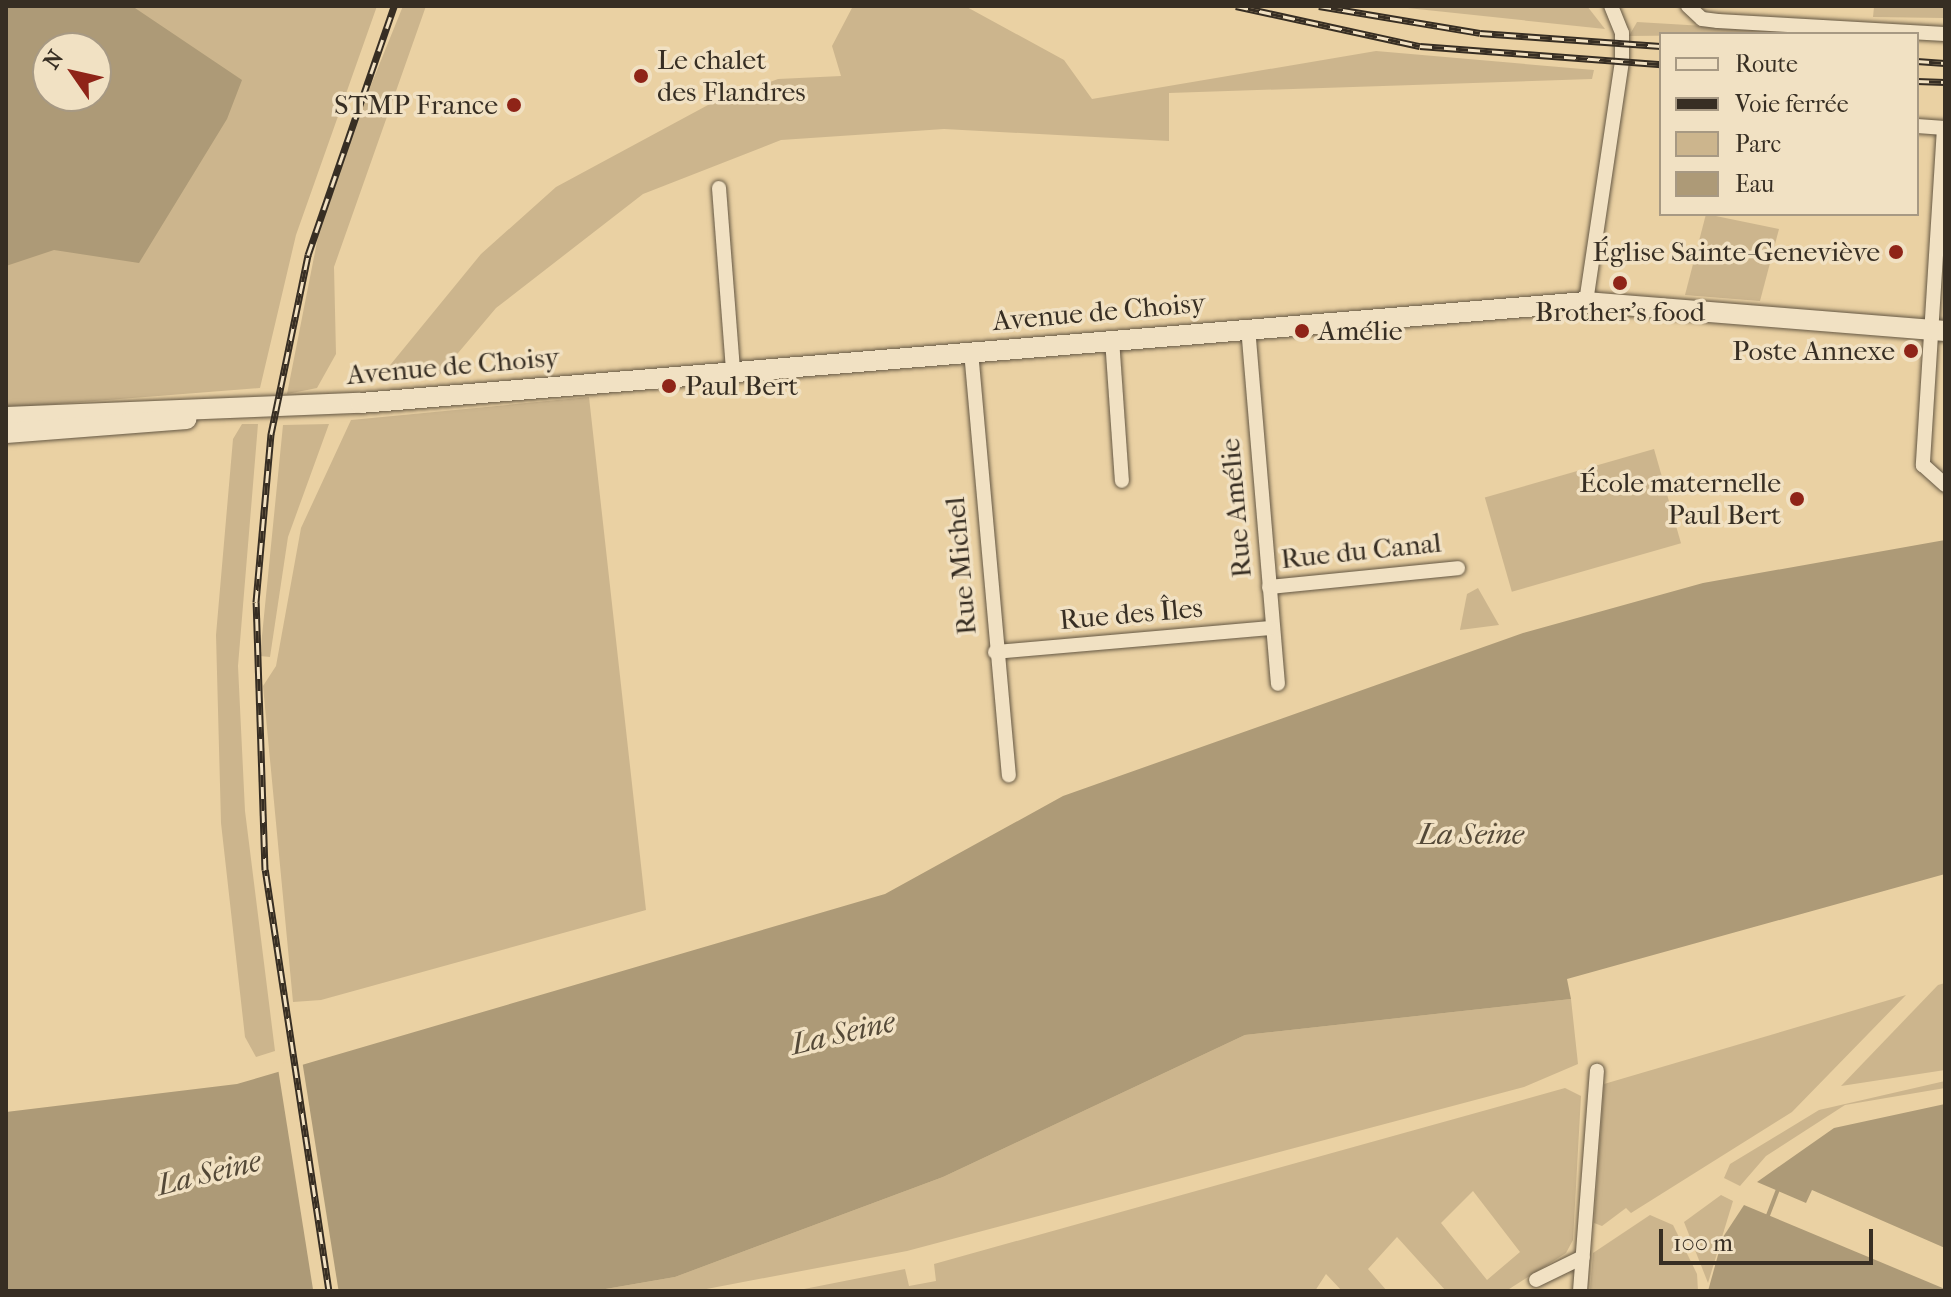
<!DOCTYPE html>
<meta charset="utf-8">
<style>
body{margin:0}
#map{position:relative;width:1951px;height:1297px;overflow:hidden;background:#ead1a3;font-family:"IM FELL French Canon",serif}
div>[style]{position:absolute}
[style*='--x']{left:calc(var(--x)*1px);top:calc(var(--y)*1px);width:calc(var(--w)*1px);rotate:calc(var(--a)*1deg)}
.green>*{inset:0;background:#ccb58d;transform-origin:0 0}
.water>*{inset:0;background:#ad9a77}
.pier>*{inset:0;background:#ead1a3;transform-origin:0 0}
.stream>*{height:4px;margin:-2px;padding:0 2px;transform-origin:2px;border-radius:2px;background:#ad9a77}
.roads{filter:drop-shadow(0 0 2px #645743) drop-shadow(0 0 2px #645743)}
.street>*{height:14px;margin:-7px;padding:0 7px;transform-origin:7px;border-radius:7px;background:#f1e1c3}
.secondary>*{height:20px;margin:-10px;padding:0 10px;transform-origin:10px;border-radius:10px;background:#f1e1c3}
.rail>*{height:7px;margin-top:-3.5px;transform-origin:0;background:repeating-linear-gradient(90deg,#f1e1c3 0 12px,#372e23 0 24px);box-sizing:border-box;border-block:2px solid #372e23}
.dots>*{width:22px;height:22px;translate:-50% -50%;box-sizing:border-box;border:4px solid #f1e1c3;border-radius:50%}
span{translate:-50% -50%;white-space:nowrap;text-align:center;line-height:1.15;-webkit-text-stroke:7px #f1e1c3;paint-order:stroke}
.poi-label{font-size:28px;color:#372e23}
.left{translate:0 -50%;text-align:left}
.right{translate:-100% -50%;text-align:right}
.street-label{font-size:28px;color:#372e23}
.water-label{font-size:30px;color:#544938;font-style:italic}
.frame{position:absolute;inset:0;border:8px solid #372e23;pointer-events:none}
.legend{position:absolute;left:1659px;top:32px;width:260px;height:184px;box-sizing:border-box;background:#f1e1c3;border:2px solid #a79983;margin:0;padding:10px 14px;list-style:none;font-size:24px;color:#372e23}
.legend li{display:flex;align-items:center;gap:16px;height:40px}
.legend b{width:40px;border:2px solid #a79983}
.north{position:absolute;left:32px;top:32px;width:80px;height:80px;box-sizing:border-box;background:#f1e1c3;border:2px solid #a79983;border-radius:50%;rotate:304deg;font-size:22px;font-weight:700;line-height:32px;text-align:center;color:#372e23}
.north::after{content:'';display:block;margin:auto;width:28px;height:36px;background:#8f2418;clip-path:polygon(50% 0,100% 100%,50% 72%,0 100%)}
.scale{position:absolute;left:1659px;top:1229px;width:214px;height:36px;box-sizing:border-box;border:4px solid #372e23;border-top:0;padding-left:10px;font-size:24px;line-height:28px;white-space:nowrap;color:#372e23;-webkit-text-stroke:6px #f1e1c3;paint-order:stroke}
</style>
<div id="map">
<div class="green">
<div style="clip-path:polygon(evenodd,6px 6px,377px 6px,296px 235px,260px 388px,6px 408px,6px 6px,48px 48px,96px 48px,96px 96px,48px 96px,48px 48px)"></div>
<div style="clip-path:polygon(403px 6px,426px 6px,334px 267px,336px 354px,317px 388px,287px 394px,326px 196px)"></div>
<div style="clip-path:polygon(853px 6px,965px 6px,1064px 60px,1092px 99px,1376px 51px,1594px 70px,1592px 79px,1169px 93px,1169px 141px,944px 129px,781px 140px,643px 194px,496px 308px,437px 378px,382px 375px,481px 254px,556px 187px,708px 105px,778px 79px,841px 76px,832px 46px)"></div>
<div style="clip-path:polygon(1395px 6px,1587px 6px,1605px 29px,1398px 7px)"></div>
<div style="clip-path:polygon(1945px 6px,1945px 27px,1943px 18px,1873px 17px,1874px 7px)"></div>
<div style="clip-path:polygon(1637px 22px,1838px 34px,1629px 36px)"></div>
<div style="clip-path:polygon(1706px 214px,1779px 229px,1760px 301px,1685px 295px)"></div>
<div style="clip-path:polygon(589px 397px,646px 910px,321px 1000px,293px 1002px,263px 686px,276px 666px,301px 528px,351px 420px)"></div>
<div style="clip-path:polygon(242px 424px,258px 424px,238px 666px,245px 811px,275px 1051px,256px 1057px,245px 1037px,221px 823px,216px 635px,233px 439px)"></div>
<div style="clip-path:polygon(329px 424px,288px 537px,270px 657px,260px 656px,283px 425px)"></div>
<div style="left:1654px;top:449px;width:98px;height:176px;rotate:74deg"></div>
<div style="clip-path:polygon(1478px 588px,1499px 625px,1460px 630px,1467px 594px)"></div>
<div style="clip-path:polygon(1945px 983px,1945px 1070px,1841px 1086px,1938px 985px)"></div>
<div style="clip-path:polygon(1906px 995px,1792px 1112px,1631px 1213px,1626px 1208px,1602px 1226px,1594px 1223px,1604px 1084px)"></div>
<div style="clip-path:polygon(1571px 999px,1578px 1064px,1524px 1087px,907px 1251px,696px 1291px,594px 1291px,675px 1277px,943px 1177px,1245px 1035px)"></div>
<div style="clip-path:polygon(1945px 1081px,1945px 1088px,1845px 1105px,1766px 1156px,1740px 1186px,1724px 1178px,1730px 1164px,1819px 1110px)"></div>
<div style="clip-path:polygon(evenodd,1565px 1088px,1581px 1096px,1573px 1240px,1566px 1253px,1506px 1291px,1446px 1291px,1397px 1237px,1368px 1269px,1387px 1291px,1342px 1291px,1326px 1274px,1315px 1291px,794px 1291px,905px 1269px,909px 1286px,936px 1281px,934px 1264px,1565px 1088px,1473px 1191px,1520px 1252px,1487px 1280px,1441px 1223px,1473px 1191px)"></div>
<div style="clip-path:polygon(1721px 1195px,1733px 1201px,1708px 1283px,1684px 1222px)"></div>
<div style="clip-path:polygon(1650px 1215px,1673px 1225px,1697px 1274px,1698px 1291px,1590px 1291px,1593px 1253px)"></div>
</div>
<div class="water">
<div style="clip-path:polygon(evenodd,6px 6px,132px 6px,242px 80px,227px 119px,139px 263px,54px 250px,6px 266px,6px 6px,48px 48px,96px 48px,96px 96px,48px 96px,48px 48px)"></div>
<div style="clip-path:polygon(1945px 540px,1945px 874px,1567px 979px,1571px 999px,1245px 1035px,943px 1177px,675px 1277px,594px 1291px,6px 1291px,6px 1112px,237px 1084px,885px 894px,1063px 796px,1523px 633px,1703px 583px)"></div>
<div style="clip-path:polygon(1945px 1104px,1945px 1248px,1812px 1190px,1806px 1203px,1757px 1182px,1834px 1128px)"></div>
<div style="clip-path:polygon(1744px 1205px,1945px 1289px,1945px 1291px,1708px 1291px,1723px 1237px)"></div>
</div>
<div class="pier">
<div style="left:302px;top:1060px;width:234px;height:25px;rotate:81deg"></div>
</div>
<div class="stream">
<div style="--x:1767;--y:1218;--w:31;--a:-69"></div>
</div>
<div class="roads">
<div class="street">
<div style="--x:1688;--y:6;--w:19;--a:43"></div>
<div style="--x:1702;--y:19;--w:16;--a:7"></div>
<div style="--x:1718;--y:21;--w:227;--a:3.3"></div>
<div style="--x:1917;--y:126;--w:28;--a:4"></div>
<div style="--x:1944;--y:128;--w:338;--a:93.6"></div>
<div style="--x:1923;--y:465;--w:30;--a:42"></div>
<div style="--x:719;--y:188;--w:182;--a:85.6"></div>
<div style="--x:1586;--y:302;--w:243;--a:-81.5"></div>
<div style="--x:1622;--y:62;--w:29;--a:-90"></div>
<div style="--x:1622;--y:33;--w:29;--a:-112"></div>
<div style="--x:1248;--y:327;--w:358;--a:85.2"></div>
<div style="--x:1112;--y:339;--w:142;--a:86"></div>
<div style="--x:971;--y:351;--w:426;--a:84.9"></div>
<div style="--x:1269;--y:587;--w:190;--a:-5.7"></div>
<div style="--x:995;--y:652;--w:278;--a:-5"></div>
<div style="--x:1536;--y:1280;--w:52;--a:-26.1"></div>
<div style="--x:1580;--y:1291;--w:221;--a:-85.6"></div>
</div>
<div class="secondary">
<div style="--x:6;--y:417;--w:354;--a:-2.3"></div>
<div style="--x:360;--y:403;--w:1230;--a:-4.71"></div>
<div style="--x:1586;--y:302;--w:360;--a:4.6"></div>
<div style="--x:6;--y:433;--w:181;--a:-4.4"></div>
</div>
</div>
<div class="rail">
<div style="--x:1236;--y:6;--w:188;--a:12.3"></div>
<div style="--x:1420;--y:46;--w:242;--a:4.3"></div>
<div style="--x:1319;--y:6;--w:163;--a:9.5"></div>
<div style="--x:1480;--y:33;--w:181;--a:4.1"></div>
<div style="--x:1917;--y:61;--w:28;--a:4"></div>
<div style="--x:1917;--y:81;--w:28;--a:2"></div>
<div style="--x:329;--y:1291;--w:426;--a:-98.6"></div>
<div style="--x:265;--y:870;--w:268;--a:-91.9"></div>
<div style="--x:256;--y:602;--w:169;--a:-84.9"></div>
<div style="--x:271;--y:434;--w:183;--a:-78.3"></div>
<div style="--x:308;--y:255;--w:263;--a:-70.9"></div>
</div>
<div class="dots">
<div style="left:641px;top:76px;background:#8f2418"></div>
<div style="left:514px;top:105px;background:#8f2418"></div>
<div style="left:1896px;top:252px;background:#8f2418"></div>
<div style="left:1620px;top:283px;background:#8f2418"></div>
<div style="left:1302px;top:331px;background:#8f2418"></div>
<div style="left:1911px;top:351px;background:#8f2418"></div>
<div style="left:669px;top:386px;background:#8f2418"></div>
<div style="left:1797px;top:499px;background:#8f2418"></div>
</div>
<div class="poi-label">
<span class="left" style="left:657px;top:76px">Le chalet<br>des Flandres</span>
<span class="right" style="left:498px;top:105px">STMP France</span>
<span class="right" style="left:1880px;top:252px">Église Sainte-Geneviève</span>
<span style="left:1620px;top:312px">Brother's food</span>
<span class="left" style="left:1318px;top:331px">Amélie</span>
<span class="right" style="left:1895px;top:351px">Poste Annexe</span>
<span class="left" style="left:685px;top:386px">Paul Bert</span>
<span class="right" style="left:1781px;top:499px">École maternelle<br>Paul Bert</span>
</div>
<div class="street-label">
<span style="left:1099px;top:312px;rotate:-5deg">Avenue de Choisy</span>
<span style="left:453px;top:366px;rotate:-5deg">Avenue de Choisy</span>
<span style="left:1236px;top:508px;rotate:-95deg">Rue Amélie</span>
<span style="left:1361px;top:551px;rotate:-6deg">Rue du Canal</span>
<span style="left:961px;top:566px;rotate:-95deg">Rue Michel</span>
<span style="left:1131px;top:614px;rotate:-5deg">Rue des Îles</span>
</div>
<div class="water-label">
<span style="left:1471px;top:835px">La Seine</span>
<span style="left:843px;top:1034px;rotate:-13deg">La Seine</span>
<span style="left:209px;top:1174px;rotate:-14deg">La Seine</span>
</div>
<div class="frame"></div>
<ul class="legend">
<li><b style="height:10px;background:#f1e1c3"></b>Route</li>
<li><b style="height:10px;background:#372e23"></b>Voie ferrée</li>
<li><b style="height:22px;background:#ccb58d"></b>Parc</li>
<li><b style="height:22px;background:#ad9a77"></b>Eau</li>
</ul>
<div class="north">N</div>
<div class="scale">100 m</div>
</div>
